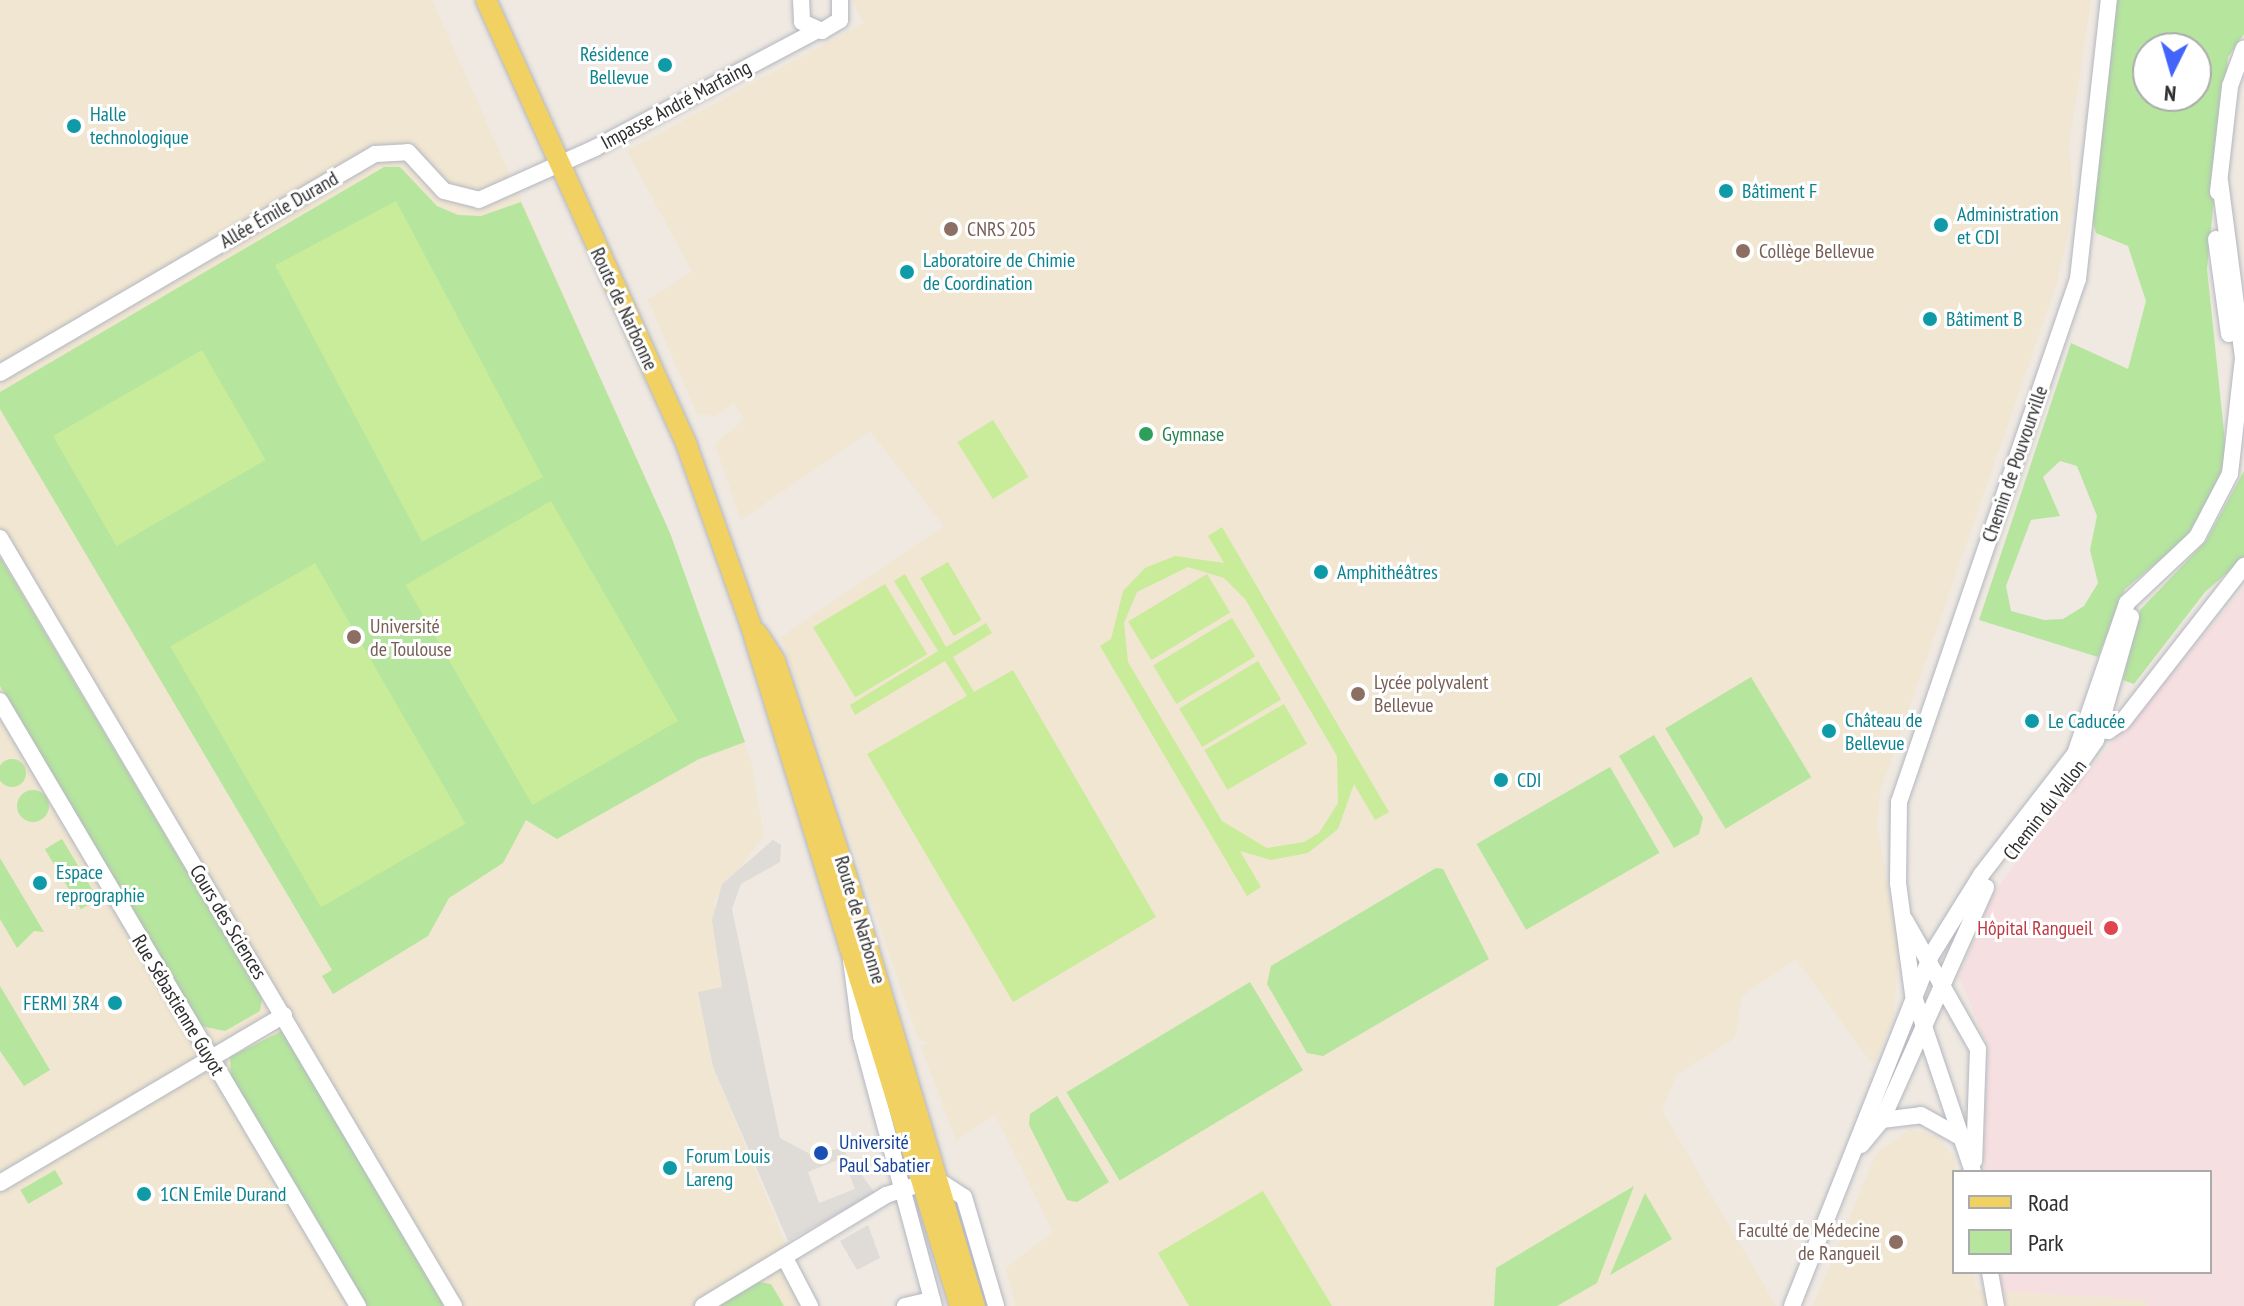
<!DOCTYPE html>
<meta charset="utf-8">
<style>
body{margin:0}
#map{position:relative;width:2244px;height:1306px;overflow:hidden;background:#efe9e1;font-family:"PT Sans Narrow",sans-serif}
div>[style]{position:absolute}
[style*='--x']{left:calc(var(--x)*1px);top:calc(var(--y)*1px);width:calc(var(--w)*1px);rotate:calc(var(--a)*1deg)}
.education>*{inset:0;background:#f0e6d1}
.medical>*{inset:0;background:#f5dfe0}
.green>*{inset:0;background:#b6e59e;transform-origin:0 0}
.round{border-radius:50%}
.pitch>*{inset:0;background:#c9ec9a;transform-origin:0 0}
.plaza>*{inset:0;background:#dfdcd8}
.roads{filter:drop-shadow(0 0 2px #b4b7c1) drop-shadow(0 0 2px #b4b7c1)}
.minor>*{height:16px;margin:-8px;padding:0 8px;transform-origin:8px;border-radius:8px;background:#fff}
.major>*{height:20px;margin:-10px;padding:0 10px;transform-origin:10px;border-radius:10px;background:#f2d163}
.dots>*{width:22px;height:22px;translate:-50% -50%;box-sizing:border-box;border:4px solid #fff;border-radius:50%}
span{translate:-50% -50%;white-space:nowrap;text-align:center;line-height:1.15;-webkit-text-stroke:6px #fff;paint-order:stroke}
.culture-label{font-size:20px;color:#0d838f}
.right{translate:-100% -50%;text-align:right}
.left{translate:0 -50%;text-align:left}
.street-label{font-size:20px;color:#2e2e2e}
.education-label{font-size:20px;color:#785e54}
.leisure-label{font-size:20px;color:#27864d}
.health-label{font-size:20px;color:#be3a42}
.transit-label{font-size:20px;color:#164399}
.legend{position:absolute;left:1952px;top:1170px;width:260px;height:104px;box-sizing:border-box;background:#fff;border:2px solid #ababab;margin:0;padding:10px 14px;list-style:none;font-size:24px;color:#2e2e2e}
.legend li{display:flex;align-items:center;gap:16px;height:40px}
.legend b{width:40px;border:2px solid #ababab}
.north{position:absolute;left:2132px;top:32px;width:80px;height:80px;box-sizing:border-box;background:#fff;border:2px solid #ababab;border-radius:50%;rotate:185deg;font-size:22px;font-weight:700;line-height:32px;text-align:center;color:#2e2e2e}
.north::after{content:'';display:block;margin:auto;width:28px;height:36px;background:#4264fb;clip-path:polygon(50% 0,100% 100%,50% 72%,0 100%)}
</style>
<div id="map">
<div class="education">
<div style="clip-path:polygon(0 0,432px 0,670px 533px,751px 761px,764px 836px,714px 901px,722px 988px,698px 993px,713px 1067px,811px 1306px,0 1306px)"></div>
<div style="clip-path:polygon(852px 0,2091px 0,2069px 146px,2074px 208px,2057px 283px,1880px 792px,1877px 825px,1899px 951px,1893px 1020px,1873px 1065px,1796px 959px,1742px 996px,1735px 1038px,1676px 1075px,1662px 1110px,1776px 1306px,1015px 1306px,1006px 1268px,1053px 1232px,995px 1114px,956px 1141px,921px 1046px,928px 1043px,918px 1038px,781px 637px,944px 526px,870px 431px,741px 520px,715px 444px,744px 419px,734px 403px,716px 416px,697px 414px,648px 300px,692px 271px,627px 151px,864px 23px)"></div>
<div style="clip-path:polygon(1910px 1129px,1938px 1137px,1955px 1159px,1954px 1272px,1972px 1272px,1977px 1290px,2148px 1300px,2148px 1306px,1813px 1306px,1876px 1154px)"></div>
</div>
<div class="medical">
<div style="clip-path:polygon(2244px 588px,2244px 1306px,2148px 1306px,2147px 1300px,1999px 1291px,1997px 1272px,2210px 1272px,2210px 1172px,1983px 1172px,1988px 1046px,1959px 977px,1992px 896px,2043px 824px)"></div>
</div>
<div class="green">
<div style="clip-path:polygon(evenodd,2115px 0,2244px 0,2244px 34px,2228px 57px,2207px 269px,2226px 451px,2218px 485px,2185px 539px,2125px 589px,2098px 657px,1979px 620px,2071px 343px,2128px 369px,2146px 301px,2128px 246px,2096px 233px,2092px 219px,2115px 0,2148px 48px,2196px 48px,2196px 96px,2148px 96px,2148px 48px,2115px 0,2060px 461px,2077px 466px,2097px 516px,2090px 550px,2098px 583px,2084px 606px,2063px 619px,2044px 620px,2011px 611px,2006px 586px,2031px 520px,2060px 516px,2043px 477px,2060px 461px)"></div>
<div style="clip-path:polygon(384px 167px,400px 167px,437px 206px,458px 215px,481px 216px,521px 202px,670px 533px,745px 742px,699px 759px,557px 839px,526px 820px,503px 863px,449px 898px,428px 936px,333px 994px,322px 976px,332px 970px,0 409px,0 392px)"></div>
<div style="clip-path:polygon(2244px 471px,2244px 558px,2205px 592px,2134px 684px,2123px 680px,2140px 610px,2206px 541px)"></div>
<div style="clip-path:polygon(0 557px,262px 998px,260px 1011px,225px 1031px,201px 1026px,0 686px)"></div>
<div style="left:1751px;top:677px;width:117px;height:100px;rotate:59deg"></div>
<div style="clip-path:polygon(1654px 735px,1703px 818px,1699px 834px,1674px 848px,1619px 756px)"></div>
<div class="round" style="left:-2px;top:759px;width:28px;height:28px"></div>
<div style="left:1610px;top:767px;width:99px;height:154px;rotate:60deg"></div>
<div class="round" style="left:17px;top:790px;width:32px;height:32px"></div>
<div style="left:62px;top:839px;width:70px;height:20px;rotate:59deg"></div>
<div style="clip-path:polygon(0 858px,44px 932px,34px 931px,17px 948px,0 919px)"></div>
<div style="clip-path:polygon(1436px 868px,1443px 869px,1489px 959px,1323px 1056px,1307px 1053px,1267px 984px,1271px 966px)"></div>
<div style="left:1250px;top:982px;width:103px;height:214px;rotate:59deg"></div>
<div style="clip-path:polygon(0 986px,50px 1070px,24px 1086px,0 1051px)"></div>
<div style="clip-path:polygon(282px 1031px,444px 1306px,367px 1306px,231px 1077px,230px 1057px)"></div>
<div style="clip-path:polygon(1057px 1096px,1109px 1182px,1077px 1202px,1067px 1200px,1029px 1125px,1030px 1114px)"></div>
<div style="left:55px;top:1170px;width:16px;height:40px;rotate:60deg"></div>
<div style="clip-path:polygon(1634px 1186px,1597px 1283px,1557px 1306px,1494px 1306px,1496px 1268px)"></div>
<div style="clip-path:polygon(1645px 1193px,1672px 1239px,1610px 1275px)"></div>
<div style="clip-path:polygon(759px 1282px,771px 1284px,784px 1306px,719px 1306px)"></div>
</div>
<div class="pitch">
<div style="left:396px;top:201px;width:313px;height:137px;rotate:62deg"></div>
<div style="left:202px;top:350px;width:127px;height:172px;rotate:60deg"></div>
<div style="left:993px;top:420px;width:67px;height:42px;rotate:58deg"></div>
<div style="left:551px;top:501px;width:254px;height:168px;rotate:60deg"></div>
<div style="clip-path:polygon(evenodd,1222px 527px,1389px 812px,1375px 820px,1354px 784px,1338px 829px,1308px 853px,1271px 860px,1240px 851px,1261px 887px,1247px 896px,1100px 646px,1111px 639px,1123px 591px,1145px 568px,1175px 556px,1224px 563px,1208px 536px,1222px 527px,1188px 567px,1224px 578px,1245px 599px,1337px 756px,1338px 803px,1319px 833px,1304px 842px,1267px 848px,1222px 821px,1128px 662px,1124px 623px,1137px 592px,1188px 567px)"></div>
<div style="left:948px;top:562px;width:67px;height:32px;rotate:60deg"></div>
<div style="left:315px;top:563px;width:301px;height:167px;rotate:60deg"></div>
<div style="clip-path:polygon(905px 574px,946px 647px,986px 623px,992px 633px,953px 657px,974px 692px,1013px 670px,1156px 917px,1013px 1002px,867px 754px,967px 696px,945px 661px,855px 715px,850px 705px,938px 651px,894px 581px)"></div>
<div style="left:1207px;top:574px;width:45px;height:92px;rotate:59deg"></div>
<div style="left:885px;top:584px;width:82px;height:84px;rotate:59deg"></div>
<div style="left:1232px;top:618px;width:45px;height:92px;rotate:59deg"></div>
<div style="left:1258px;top:661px;width:45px;height:92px;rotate:59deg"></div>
<div style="left:1284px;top:704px;width:46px;height:92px;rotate:60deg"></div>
<div style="clip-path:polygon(1263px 1191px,1332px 1306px,1189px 1306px,1158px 1253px)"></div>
</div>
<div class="plaza">
<div style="clip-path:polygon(evenodd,773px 840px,781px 845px,780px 862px,741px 884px,732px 909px,780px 1138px,810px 1154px,842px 1148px,875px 1193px,788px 1241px,713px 1067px,698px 992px,722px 987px,712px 920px,722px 884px,773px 840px,843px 1158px,855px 1189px,819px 1203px,808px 1172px,843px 1158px)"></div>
<div style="clip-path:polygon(868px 1225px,880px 1258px,857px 1270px,840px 1241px)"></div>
</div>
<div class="roads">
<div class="minor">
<div style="--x:801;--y:0;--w:22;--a:87"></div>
<div style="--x:802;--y:22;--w:22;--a:24"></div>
<div style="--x:822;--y:31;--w:21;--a:-31"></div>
<div style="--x:840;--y:20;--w:20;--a:-90"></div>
<div style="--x:2218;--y:192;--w:107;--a:-83.5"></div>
<div style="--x:2230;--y:86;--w:40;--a:-69.8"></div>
<div style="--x:2216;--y:239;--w:96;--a:82.2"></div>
<div style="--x:0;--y:373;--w:434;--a:-30.3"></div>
<div style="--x:375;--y:154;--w:33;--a:-3"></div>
<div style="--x:408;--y:152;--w:53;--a:47.3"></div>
<div style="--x:444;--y:191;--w:36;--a:14"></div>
<div style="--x:479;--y:200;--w:127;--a:-24.1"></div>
<div style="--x:595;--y:148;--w:250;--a:-27.9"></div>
<div style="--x:0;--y:538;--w:892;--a:59.41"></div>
<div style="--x:0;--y:701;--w:703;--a:59.39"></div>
<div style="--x:2091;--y:723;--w:19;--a:25"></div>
<div style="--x:2108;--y:731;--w:18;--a:-34"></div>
<div style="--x:2123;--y:721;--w:197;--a:-52"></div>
<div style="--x:2066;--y:783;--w:52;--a:-55.1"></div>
<div style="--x:2096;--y:740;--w:128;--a:-74.1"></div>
<div style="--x:1905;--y:920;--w:148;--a:60.5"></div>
<div style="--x:1978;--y:1049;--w:112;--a:92"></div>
<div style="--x:851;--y:960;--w:77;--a:82.5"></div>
<div style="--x:861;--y:1036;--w:280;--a:74.9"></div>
<div style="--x:1882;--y:1120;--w:39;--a:-7"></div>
<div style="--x:1921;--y:1115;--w:45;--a:29.4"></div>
<div style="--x:1861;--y:1145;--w:33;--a:-50"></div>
<div style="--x:1882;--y:1120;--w:255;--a:-65.9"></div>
<div style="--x:1973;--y:1172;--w:188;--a:-108.6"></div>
<div style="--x:1913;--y:994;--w:112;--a:-97.7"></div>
<div style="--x:1898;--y:883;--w:81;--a:-89.3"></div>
<div style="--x:1899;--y:802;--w:553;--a:-71.11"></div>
<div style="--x:2078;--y:279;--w:281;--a:-83.7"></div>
<div style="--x:0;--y:1183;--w:330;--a:-30.6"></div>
<div style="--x:786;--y:1260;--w:52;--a:62.4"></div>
<div style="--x:1990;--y:1272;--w:35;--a:80"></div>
<div style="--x:703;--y:1306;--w:214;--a:-31.2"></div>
<div style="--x:886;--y:1195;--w:52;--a:-17.7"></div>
<div style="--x:936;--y:1179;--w:33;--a:33"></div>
<div style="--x:964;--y:1197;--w:114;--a:73.6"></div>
<div style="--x:905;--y:1306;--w:28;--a:-13"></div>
<div style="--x:1792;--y:1306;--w:375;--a:-68.4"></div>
<div style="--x:1930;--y:957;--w:97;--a:-58.1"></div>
<div style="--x:1981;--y:875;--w:153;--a:-52.2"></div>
<div style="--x:2075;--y:754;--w:160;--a:-71"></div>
<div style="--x:2127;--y:603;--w:96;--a:-43.3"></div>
<div style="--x:2197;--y:537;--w:71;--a:-62.4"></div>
<div style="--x:2230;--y:474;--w:117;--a:-83.6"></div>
<div style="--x:2243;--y:358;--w:177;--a:-97.4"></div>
</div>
<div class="major">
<div style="--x:486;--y:0;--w:489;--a:65.7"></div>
<div style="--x:687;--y:446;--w:188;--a:70.4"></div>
<div style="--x:750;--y:623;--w:715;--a:72.91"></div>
<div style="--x:757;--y:633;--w:33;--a:57"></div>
<div style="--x:775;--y:661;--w:225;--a:71.6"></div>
<div style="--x:846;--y:874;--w:451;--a:73.4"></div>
</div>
</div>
<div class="dots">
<div style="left:665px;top:65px;background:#0f9aa8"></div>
<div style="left:74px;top:126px;background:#0f9aa8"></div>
<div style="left:1726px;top:191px;background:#0f9aa8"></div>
<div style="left:1941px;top:225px;background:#0f9aa8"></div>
<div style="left:951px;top:229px;background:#8d6e63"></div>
<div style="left:1743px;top:251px;background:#8d6e63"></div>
<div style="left:907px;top:272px;background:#0f9aa8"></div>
<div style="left:1930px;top:319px;background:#0f9aa8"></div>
<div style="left:1146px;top:434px;background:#2e9e5b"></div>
<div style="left:1321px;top:572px;background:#0f9aa8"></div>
<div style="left:354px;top:637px;background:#8d6e63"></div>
<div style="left:1358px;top:694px;background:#8d6e63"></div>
<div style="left:2032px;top:721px;background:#0f9aa8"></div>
<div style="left:1829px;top:731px;background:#0f9aa8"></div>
<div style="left:1501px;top:780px;background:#0f9aa8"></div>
<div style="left:40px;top:883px;background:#0f9aa8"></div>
<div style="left:2111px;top:928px;background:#e0444e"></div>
<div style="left:115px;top:1003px;background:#0f9aa8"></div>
<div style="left:821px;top:1153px;background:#1a4fb4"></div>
<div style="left:670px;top:1168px;background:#0f9aa8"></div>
<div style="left:144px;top:1194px;background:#0f9aa8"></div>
<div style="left:1896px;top:1242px;background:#8d6e63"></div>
</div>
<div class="culture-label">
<span class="right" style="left:649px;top:66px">Résidence<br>Bellevue</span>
<span class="left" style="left:90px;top:126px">Halle<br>technologique</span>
<span class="left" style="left:1742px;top:191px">Bâtiment F</span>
<span class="left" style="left:1957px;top:226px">Administration<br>et CDI</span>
<span class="left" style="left:923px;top:272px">Laboratoire de Chimie<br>de Coordination</span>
<span class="left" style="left:1946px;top:319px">Bâtiment B</span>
<span class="left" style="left:1337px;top:572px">Amphithéâtres</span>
<span class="left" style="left:1845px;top:732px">Château de<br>Bellevue</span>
<span class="left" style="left:2048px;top:721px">Le Caducée</span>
<span class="left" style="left:1517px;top:780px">CDI</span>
<span class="left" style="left:56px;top:884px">Espace<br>reprographie</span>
<span class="right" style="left:99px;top:1003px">FERMI 3R4</span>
<span class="left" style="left:686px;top:1168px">Forum Louis<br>Lareng</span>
<span class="left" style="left:160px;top:1194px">1CN Emile Durand</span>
</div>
<div class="street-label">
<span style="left:676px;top:105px;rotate:-28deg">Impasse André Marfaing</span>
<span style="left:279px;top:210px;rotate:-30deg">Allée Émile Durand</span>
<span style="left:624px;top:309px;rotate:65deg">Route de Narbonne</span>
<span style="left:2015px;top:464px;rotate:-71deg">Chemin de Pouvourville</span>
<span style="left:2045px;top:810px;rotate:-52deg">Chemin du Vallon</span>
<span style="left:860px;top:920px;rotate:73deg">Route de Narbonne</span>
<span style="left:228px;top:922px;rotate:59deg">Cours des Sciences</span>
<span style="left:178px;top:1005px;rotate:59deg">Rue Sébastienne Guyot</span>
</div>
<div class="education-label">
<span class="left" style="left:967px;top:229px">CNRS 205</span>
<span class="left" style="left:1759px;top:251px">Collège Bellevue</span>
<span class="left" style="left:370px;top:638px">Université<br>de Toulouse</span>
<span class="left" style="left:1374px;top:694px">Lycée polyvalent<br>Bellevue</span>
<span class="right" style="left:1880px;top:1242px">Faculté de Médecine<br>de Rangueil</span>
</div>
<div class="leisure-label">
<span class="left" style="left:1162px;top:434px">Gymnase</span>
</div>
<div class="health-label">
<span class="right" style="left:2093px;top:928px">Hôpital Rangueil</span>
</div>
<div class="transit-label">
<span class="left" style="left:839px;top:1154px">Université<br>Paul Sabatier</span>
</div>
<ul class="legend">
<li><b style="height:10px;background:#f2d163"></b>Road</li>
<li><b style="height:22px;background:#b6e59e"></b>Park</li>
</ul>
<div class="north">N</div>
</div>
